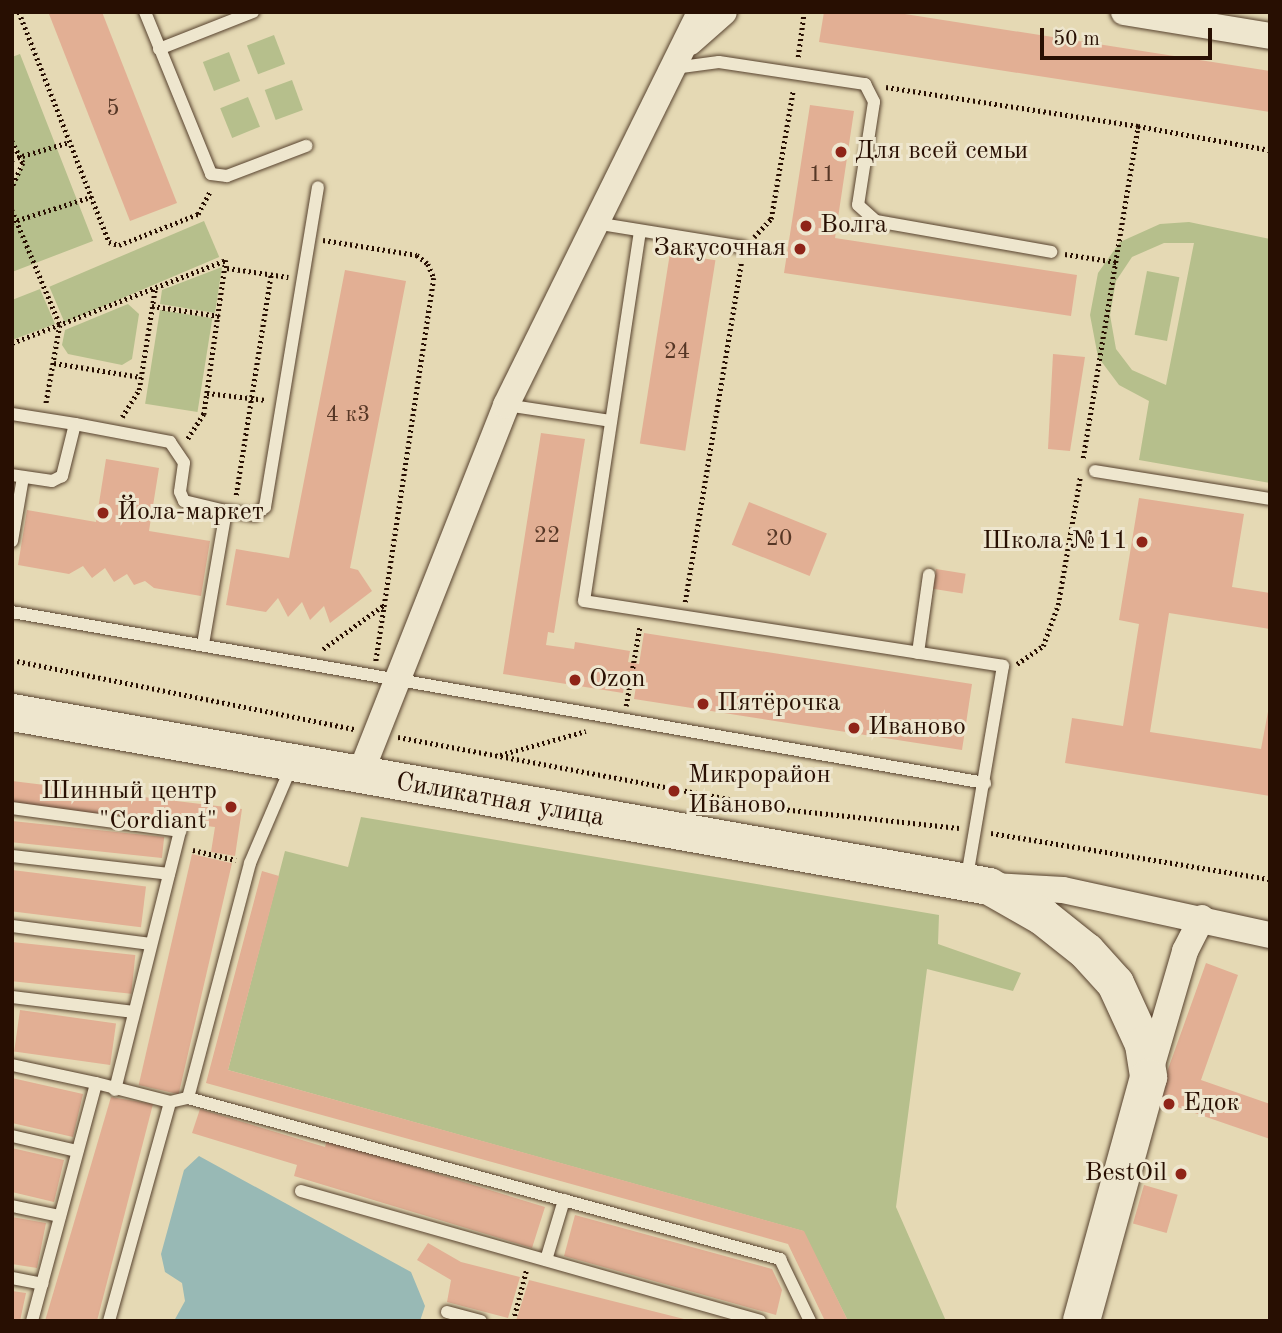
<!DOCTYPE html>
<meta charset="utf-8">
<style>
body{margin:0}
#map{position:relative;width:1282px;height:1333px;overflow:hidden;background:#e5d9b4;font-family:"Old Standard TT",serif}
div>[style]{position:absolute}
[style*='--x']{left:calc(var(--x)*1px);top:calc(var(--y)*1px);width:calc(var(--w)*1px);rotate:calc(var(--a)*1deg)}
.green>*{inset:0;background:#b6bf8c;transform-origin:0 0}
.water>*{inset:0;background:#98b9b5}
.building>*{inset:0;background:#e2af94;transform-origin:0 0}
.path>*{height:4.5px;margin-top:-2.25px;transform-origin:0;background:repeating-linear-gradient(90deg,#280f02 0 2px,transparent 0 5.5px)}
.roads{filter:drop-shadow(0 0 2px #57422e) drop-shadow(0 0 2px #57422e)}
.lane>*{height:12px;margin:-6px;padding:0 6px;transform-origin:6px;border-radius:6px;background:#eee6ce}
.street>*{height:26px;margin:-13px;padding:0 13px;transform-origin:13px;border-radius:13px;background:#eee6ce}
.secondary>*{height:37px;margin:-18.5px;padding:0 18.5px;transform-origin:18.5px;border-radius:18.5px;background:#eee6ce}
.dots>*{width:19px;height:19px;translate:-50% -50%;box-sizing:border-box;border:4px solid #eee6ce;border-radius:50%}
span{translate:-50% -50%;white-space:nowrap;text-align:center;line-height:1.15;-webkit-text-stroke:6px #eee6ce;paint-order:stroke}
.number-label{font-size:23px;color:#563726}
.number-label span{-webkit-text-stroke-width:0}
.poi-label{font-size:26px;color:#280f02}
.left{translate:0 -50%;text-align:left}
.right{translate:-100% -50%;text-align:right}
.street-label{font-size:26px;color:#280f02}
.frame{position:absolute;inset:0;border:14px solid #280f02;pointer-events:none}
.scale{position:absolute;left:1040px;top:28px;width:172px;height:32px;box-sizing:border-box;border:4px solid #280f02;border-top:0;padding-left:9px;font-size:21px;line-height:24px;white-space:nowrap;color:#280f02;-webkit-text-stroke:5px #eee6ce;paint-order:stroke}
</style>
<div id="map">
<div class="green">
<div style="left:274px;top:35px;width:31px;height:29px;rotate:69deg"></div>
<div style="left:229px;top:52px;width:31px;height:28px;rotate:69deg"></div>
<div style="clip-path:polygon(20px 54px,93px 241px,12px 272px,12px 188px,23px 163px,12px 141px,12px 57px)"></div>
<div style="left:292px;top:80px;width:32px;height:29px;rotate:70deg"></div>
<div style="left:248px;top:97px;width:32px;height:30px;rotate:68deg"></div>
<div style="left:204px;top:221px;width:39px;height:168px;rotate:67deg"></div>
<div style="clip-path:polygon(evenodd,1189px 222px,1270px 239px,1270px 483px,1139px 460px,1149px 401px,1119px 385px,1098px 357px,1090px 315px,1098px 273px,1120px 242px,1160px 224px,1189px 222px,1164px 243px,1194px 243px,1166px 385px,1132px 370px,1116px 349px,1110px 315px,1116px 281px,1132px 257px,1164px 243px)"></div>
<div style="clip-path:polygon(222px 267px,215px 313px,160px 304px,162px 290px)"></div>
<div style="left:1147px;top:271px;width:33px;height:65px;rotate:11deg"></div>
<div style="clip-path:polygon(40px 289px,55px 324px,12px 340px,12px 300px)"></div>
<div style="clip-path:polygon(128px 304px,139px 314px,132px 359px,122px 365px,68px 354px,62px 345px,65px 330px)"></div>
<div style="left:160px;top:310px;width:53px;height:95px;rotate:9deg"></div>
<div style="clip-path:polygon(361px 817px,939px 915px,938px 944px,1021px 973px,1013px 991px,927px 969px,896px 1207px,946px 1321px,848px 1321px,803px 1231px,228px 1070px,285px 851px,348px 867px)"></div>
</div>
<div class="water">
<div style="clip-path:polygon(199px 1156px,411px 1272px,425px 1306px,420px 1321px,174px 1321px,185px 1301px,182px 1283px,165px 1272px,161px 1254px,184px 1170px)"></div>
</div>
<div class="building">
<div style="clip-path:polygon(55px 12px,102px 12px,177px 203px,130px 221px,49px 14px)"></div>
<div style="clip-path:polygon(824px 12px,892px 12px,1270px 71px,1270px 112px,819px 42px)"></div>
<div style="clip-path:polygon(810px 105px,854px 111px,835px 238px,1077px 275px,1071px 316px,784px 273px)"></div>
<div style="left:670px;top:253px;width:46px;height:193px;rotate:9deg"></div>
<div style="clip-path:polygon(345px 270px,406px 281px,350px 568px,358px 570px,372px 591px,330px 623px,324px 606px,310px 620px,302px 602px,288px 617px,278px 598px,266px 612px,226px 605px,236px 549px,289px 558px)"></div>
<div style="clip-path:polygon(1053px 354px,1085px 357px,1070px 451px,1048px 449px)"></div>
<div style="clip-path:polygon(541px 433px,585px 439px,554px 633px,548px 632px,546px 645px,574px 649px,575px 642px,630px 651px,628px 662px,639px 664px,644px 633px,972px 684px,962px 750px,634px 699px,638px 673px,626px 672px,623px 693px,503px 674px)"></div>
<div style="clip-path:polygon(106px 459px,159px 468px,149px 531px,210px 541px,201px 596px,154px 588px,145px 581px,134px 585px,127px 574px,114px 582px,105px 568px,92px 578px,83px 566px,69px 574px,18px 565px,27px 510px,96px 522px)"></div>
<div style="clip-path:polygon(1139px 498px,1244px 514px,1232px 587px,1270px 593px,1270px 629px,1169px 613px,1150px 732px,1261px 749px,1270px 701px,1270px 796px,1065px 763px,1072px 718px,1123px 726px,1139px 624px,1119px 620px)"></div>
<div style="left:749px;top:502px;width:84px;height:46px;rotate:22deg"></div>
<div style="left:936px;top:569px;width:30px;height:20px;rotate:9deg"></div>
<div style="clip-path:polygon(12px 781px,242px 809px,235px 856px,211px 852px,215px 827px,12px 804px)"></div>
<div style="left:12px;top:821px;width:153px;height:21px;rotate:6deg"></div>
<div style="left:192px;top:854px;width:41px;height:237px;rotate:13deg"></div>
<div style="left:12px;top:870px;width:135px;height:41px;rotate:7deg"></div>
<div style="clip-path:polygon(262px 871px,279px 876px,228px 1070px,804px 1231px,848px 1321px,825px 1321px,788px 1244px,206px 1083px)"></div>
<div style="left:12px;top:942px;width:124px;height:39px;rotate:6deg"></div>
<div style="clip-path:polygon(1206px 963px,1238px 975px,1201px 1080px,1270px 1104px,1270px 1139px,1157px 1100px)"></div>
<div style="left:20px;top:1010px;width:97px;height:42px;rotate:8deg"></div>
<div style="clip-path:polygon(12px 1078px,83px 1094px,73px 1137px,12px 1123px)"></div>
<div style="clip-path:polygon(111px 1097px,153px 1104px,97px 1321px,45px 1321px)"></div>
<div style="clip-path:polygon(200px 1109px,325px 1147px,327px 1140px,545px 1207px,532px 1248px,294px 1176px,297px 1165px,192px 1133px)"></div>
<div style="clip-path:polygon(12px 1148px,64px 1160px,54px 1202px,12px 1192px)"></div>
<div style="left:1144px;top:1185px;width:35px;height:40px;rotate:16deg"></div>
<div style="clip-path:polygon(575px 1215px,772px 1269px,782px 1290px,776px 1315px,564px 1256px)"></div>
<div style="clip-path:polygon(12px 1217px,46px 1223px,37px 1268px,12px 1264px)"></div>
<div style="clip-path:polygon(428px 1243px,461px 1262px,520px 1277px,508px 1318px,447px 1302px,451px 1280px,417px 1260px)"></div>
<div style="clip-path:polygon(529px 1280px,688px 1320px,688px 1321px,516px 1321px)"></div>
<div style="clip-path:polygon(12px 1291px,26px 1293px,20px 1321px,12px 1321px)"></div>
</div>
<div class="path">
<div style="--x:19;--y:12;--w:247;--a:68.6"></div>
<div style="--x:109;--y:242;--w:10;--a:17"></div>
<div style="--x:119;--y:245;--w:85;--a:-21.4"></div>
<div style="--x:198;--y:214;--w:26;--a:-62"></div>
<div style="--x:798;--y:57;--w:45;--a:-82.4"></div>
<div style="--x:886;--y:87;--w:255;--a:8.8"></div>
<div style="--x:12;--y:141;--w:25;--a:63"></div>
<div style="--x:23;--y:163;--w:27;--a:114"></div>
<div style="--x:12;--y:159;--w:60;--a:-16.3"></div>
<div style="--x:12;--y:210;--w:125;--a:67.3"></div>
<div style="--x:60;--y:325;--w:80;--a:100"></div>
<div style="--x:12;--y:222;--w:83;--a:-17.6"></div>
<div style="--x:754;--y:237;--w:25;--a:-47"></div>
<div style="--x:771;--y:219;--w:131;--a:-80.3"></div>
<div style="--x:323;--y:240;--w:95;--a:9.1"></div>
<div style="--x:417;--y:255;--w:14;--a:39"></div>
<div style="--x:428;--y:264;--w:15;--a:67"></div>
<div style="--x:434;--y:278;--w:388;--a:98.6"></div>
<div style="--x:1065;--y:254;--w:52;--a:8.9"></div>
<div style="--x:227;--y:268;--w:62;--a:8.4"></div>
<div style="--x:152;--y:306;--w:68;--a:8.5"></div>
<div style="--x:12;--y:343;--w:230;--a:-21.2"></div>
<div style="--x:226;--y:260;--w:156;--a:98.1"></div>
<div style="--x:204;--y:414;--w:30;--a:123"></div>
<div style="--x:54;--y:363;--w:88;--a:9.1"></div>
<div style="--x:207;--y:393;--w:59;--a:6.8"></div>
<div style="--x:122;--y:417;--w:32;--a:-58"></div>
<div style="--x:139;--y:390;--w:102;--a:-81"></div>
<div style="--x:1083;--y:458;--w:337;--a:-80.6"></div>
<div style="--x:1138;--y:126;--w:134;--a:10.3"></div>
<div style="--x:236;--y:495;--w:223;--a:-81"></div>
<div style="--x:685;--y:602;--w:345;--a:-80.6"></div>
<div style="--x:323;--y:649;--w:75;--a:-35.8"></div>
<div style="--x:12;--y:660;--w:350;--a:11.4"></div>
<div style="--x:1017;--y:664;--w:32;--a:-35"></div>
<div style="--x:1043;--y:646;--w:44;--a:-69.9"></div>
<div style="--x:1058;--y:605;--w:130;--a:-80.2"></div>
<div style="--x:626;--y:706;--w:82;--a:-80.2"></div>
<div style="--x:398;--y:737;--w:391;--a:10.6"></div>
<div style="--x:782;--y:809;--w:178;--a:6.1"></div>
<div style="--x:500;--y:755;--w:89;--a:-15.6"></div>
<div style="--x:991;--y:833;--w:283;--a:9.4"></div>
<div style="--x:193;--y:850;--w:44;--a:13.1"></div>
<div style="--x:513;--y:1321;--w:52;--a:-75.4"></div>
</div>
<div class="roads">
<div class="lane">
<div style="--x:145;--y:12;--w:175;--a:67.8"></div>
<div style="--x:211;--y:174;--w:16;--a:7"></div>
<div style="--x:227;--y:176;--w:85;--a:-20.8"></div>
<div style="--x:159;--y:49;--w:101;--a:-21.5"></div>
<div style="--x:674;--y:68;--w:45;--a:-7.6"></div>
<div style="--x:719;--y:62;--w:148;--a:8.6"></div>
<div style="--x:865;--y:84;--w:20;--a:63"></div>
<div style="--x:874;--y:102;--w:104;--a:98.8"></div>
<div style="--x:858;--y:205;--w:24;--a:42"></div>
<div style="--x:876;--y:221;--w:178;--a:10"></div>
<div style="--x:595;--y:223;--w:150;--a:9.2"></div>
<div style="--x:640;--y:231;--w:374;--a:98.6"></div>
<div style="--x:584;--y:601;--w:424;--a:8.8"></div>
<div style="--x:1003;--y:666;--w:214;--a:99.7"></div>
<div style="--x:506;--y:405;--w:106;--a:8.7"></div>
<div style="--x:12;--y:414;--w:64;--a:9"></div>
<div style="--x:75;--y:424;--w:54;--a:104"></div>
<div style="--x:62;--y:476;--w:11;--a:153"></div>
<div style="--x:52;--y:481;--w:40;--a:-171.5"></div>
<div style="--x:75;--y:424;--w:97;--a:10.7"></div>
<div style="--x:170;--y:442;--w:25;--a:56"></div>
<div style="--x:184;--y:463;--w:29;--a:98"></div>
<div style="--x:180;--y:492;--w:10;--a:66"></div>
<div style="--x:184;--y:501;--w:43;--a:13.4"></div>
<div style="--x:226;--y:511;--w:135;--a:99.8"></div>
<div style="--x:1095;--y:471;--w:177;--a:9.1"></div>
<div style="--x:226;--y:511;--w:29;--a:8"></div>
<div style="--x:255;--y:515;--w:13;--a:-39"></div>
<div style="--x:265;--y:507;--w:324;--a:-80.6"></div>
<div style="--x:12;--y:541;--w:65;--a:-80.2"></div>
<div style="--x:12;--y:612;--w:988;--a:9.97"></div>
<div style="--x:918;--y:653;--w:79;--a:-82"></div>
<div style="--x:12;--y:808;--w:170;--a:7.8"></div>
<div style="--x:180;--y:831;--w:267;--a:104.1"></div>
<div style="--x:12;--y:856;--w:158;--a:6.5"></div>
<div style="--x:12;--y:926;--w:140;--a:7.4"></div>
<div style="--x:12;--y:997;--w:123;--a:7"></div>
<div style="--x:12;--y:1065;--w:86;--a:12.1"></div>
<div style="--x:188;--y:1098;--w:614;--a:15.21"></div>
<div style="--x:780;--y:1259;--w:69;--a:64.2"></div>
<div style="--x:12;--y:1136;--w:67;--a:13"></div>
<div style="--x:301;--y:1191;--w:477;--a:15.8"></div>
<div style="--x:12;--y:1206;--w:49;--a:11.8"></div>
<div style="--x:546;--y:1260;--w:63;--a:-73.3"></div>
<div style="--x:12;--y:1278;--w:31;--a:11"></div>
<div style="--x:447;--y:1312;--w:35;--a:15"></div>
<div style="--x:32;--y:1321;--w:246;--a:-74.9"></div>
<div style="--x:96;--y:1083;--w:76;--a:14.4"></div>
<div style="--x:170;--y:1102;--w:18;--a:-13"></div>
<div style="--x:188;--y:1098;--w:243;--a:-75.2"></div>
<div style="--x:250;--y:863;--w:107;--a:-66.8"></div>
<div style="--x:109;--y:1321;--w:227;--a:-74.4"></div>
</div>
<div class="street">
<div style="--x:1124;--y:12;--w:148;--a:9.3"></div>
<div style="--x:690;--y:42;--w:45;--a:-41.4"></div>
<div style="--x:359;--y:777;--w:400;--a:-68.4"></div>
<div style="--x:506;--y:405;--w:438;--a:-63.7"></div>
<div style="--x:993;--y:886;--w:70;--a:3.3"></div>
<div style="--x:1063;--y:890;--w:212;--a:12.3"></div>
<div style="--x:1150;--y:1071;--w:125;--a:-73.7"></div>
<div style="--x:1185;--y:951;--w:37;--a:-63"></div>
</div>
<div class="secondary">
<div style="--x:12;--y:712;--w:992;--a:10.1"></div>
<div style="--x:989;--y:886;--w:61;--a:29.5"></div>
<div style="--x:1042;--y:916;--w:56;--a:38.5"></div>
<div style="--x:1086;--y:951;--w:43;--a:47.8"></div>
<div style="--x:1115;--y:983;--w:67;--a:65.3"></div>
<div style="--x:1143;--y:1044;--w:33;--a:81"></div>
<div style="--x:1148;--y:1077;--w:253;--a:105.4"></div>
</div>
</div>
<div class="dots">
<div style="left:841px;top:152px;background:#8f2418"></div>
<div style="left:806px;top:226px;background:#8f2418"></div>
<div style="left:800px;top:249px;background:#8f2418"></div>
<div style="left:103px;top:513px;background:#8f2418"></div>
<div style="left:1142px;top:542px;background:#8f2418"></div>
<div style="left:575px;top:680px;background:#8f2418"></div>
<div style="left:703px;top:704px;background:#8f2418"></div>
<div style="left:854px;top:728px;background:#8f2418"></div>
<div style="left:674px;top:791px;background:#8f2418"></div>
<div style="left:231px;top:807px;background:#8f2418"></div>
<div style="left:1169px;top:1104px;background:#8f2418"></div>
<div style="left:1181px;top:1174px;background:#8f2418"></div>
</div>
<div class="number-label">
<span style="left:113px;top:109px">5</span>
<span style="left:822px;top:175px">11</span>
<span style="left:677px;top:352px">24</span>
<span style="left:348px;top:415px">4 к3</span>
<span style="left:547px;top:536px">22</span>
<span style="left:779px;top:539px">20</span>
</div>
<div class="poi-label">
<span class="left" style="left:855px;top:152px">Для всей семьи</span>
<span class="left" style="left:820px;top:226px">Волга</span>
<span class="right" style="left:786px;top:249px">Закусочная</span>
<span class="left" style="left:117px;top:513px">Йола-маркет</span>
<span class="right" style="left:1128px;top:542px">Школа №11</span>
<span class="left" style="left:589px;top:680px">Ozon</span>
<span class="left" style="left:717px;top:704px">Пятёрочка</span>
<span class="left" style="left:868px;top:728px">Иваново</span>
<span class="left" style="left:688px;top:791px">Микрорайон<br>Иваново</span>
<span class="right" style="left:217px;top:807px">Шинный центр<br>"Cordiant"</span>
<span class="left" style="left:1183px;top:1104px">Едок</span>
<span class="right" style="left:1167px;top:1174px">BestOil</span>
</div>
<div class="street-label">
<span style="left:500px;top:801px;rotate:10deg">Силикатная улица</span>
</div>
<div class="frame"></div>
<div class="scale">50 m</div>
</div>
